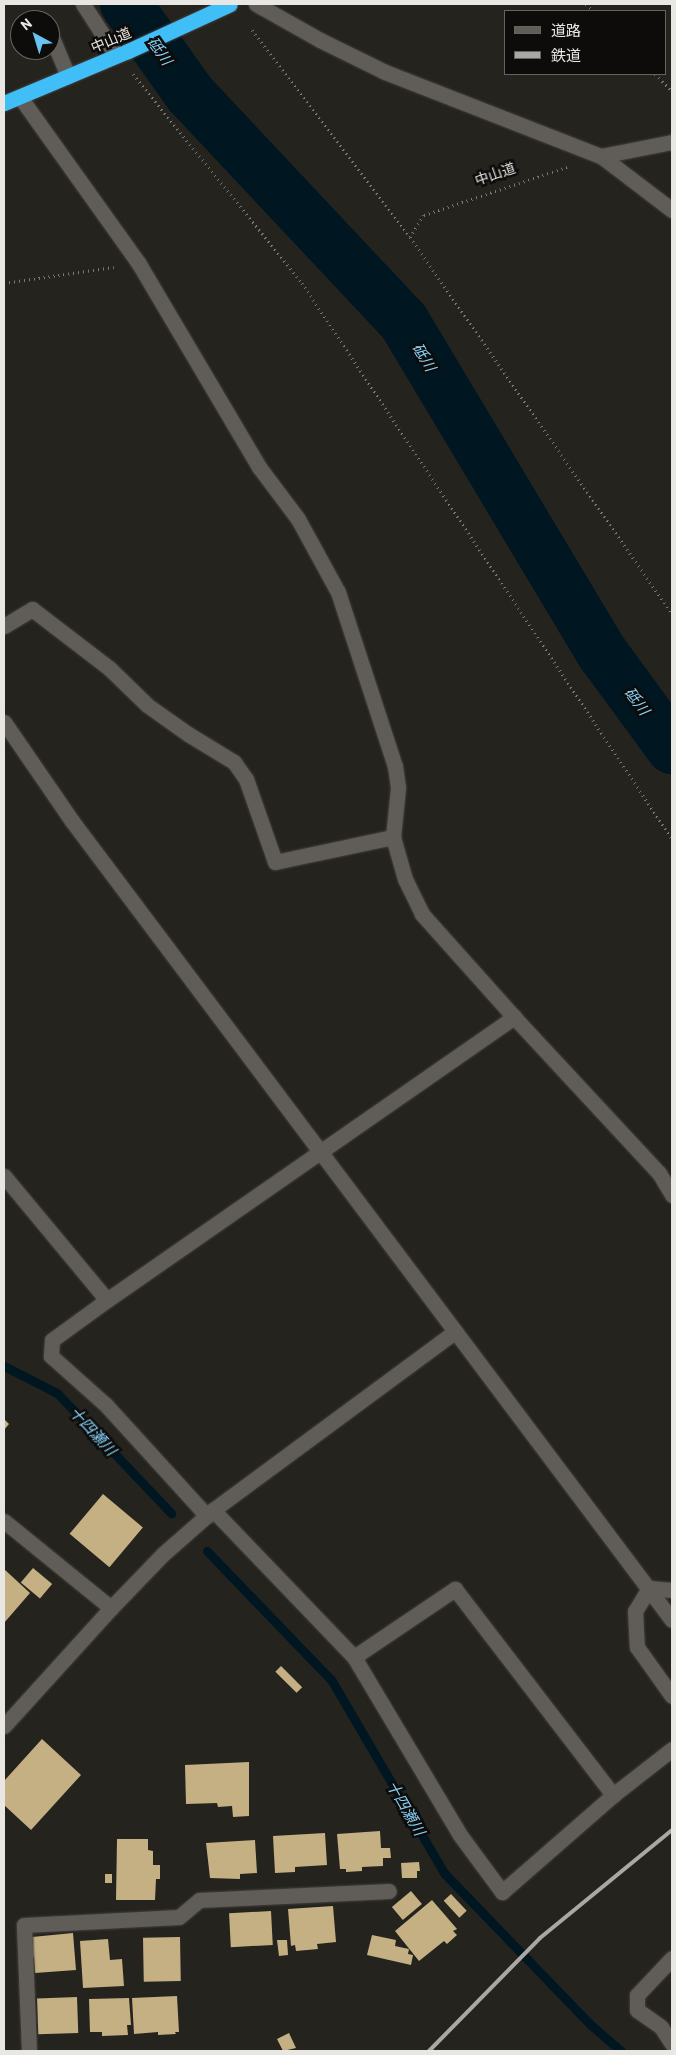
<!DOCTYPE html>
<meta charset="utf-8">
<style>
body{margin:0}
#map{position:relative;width:676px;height:2055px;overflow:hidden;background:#25231e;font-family:Barlow,"Noto Sans JP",sans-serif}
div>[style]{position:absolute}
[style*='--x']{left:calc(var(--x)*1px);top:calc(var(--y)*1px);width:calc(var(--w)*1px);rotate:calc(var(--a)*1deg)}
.stream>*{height:9px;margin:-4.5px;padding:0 4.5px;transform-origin:4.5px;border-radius:4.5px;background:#001621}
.river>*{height:52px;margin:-26px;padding:0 26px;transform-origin:26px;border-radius:26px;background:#001621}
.building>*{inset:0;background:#c5b084;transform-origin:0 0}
.path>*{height:3px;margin-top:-1.5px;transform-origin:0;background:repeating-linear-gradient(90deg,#7b7975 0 1px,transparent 0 5px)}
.roads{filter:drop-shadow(0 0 1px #43413d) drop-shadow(0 0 1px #43413d)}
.minor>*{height:15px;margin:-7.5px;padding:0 7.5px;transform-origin:7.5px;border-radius:7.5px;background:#605d58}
.highway>*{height:15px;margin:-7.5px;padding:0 7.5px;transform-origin:7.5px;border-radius:7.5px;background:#3fbef7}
.rail>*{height:4px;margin:-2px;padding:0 2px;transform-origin:2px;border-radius:2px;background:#aaa8a5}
span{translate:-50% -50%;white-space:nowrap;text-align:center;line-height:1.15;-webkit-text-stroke:5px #0d0c0a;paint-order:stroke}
.street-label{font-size:14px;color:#e9e7e4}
.water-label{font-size:15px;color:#86d1f9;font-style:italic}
.frame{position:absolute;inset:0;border:5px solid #e9e7e4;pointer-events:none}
.legend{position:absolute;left:504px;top:10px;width:162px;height:65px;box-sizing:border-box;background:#0d0c0a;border:1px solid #656461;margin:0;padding:6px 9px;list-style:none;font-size:15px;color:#e9e7e4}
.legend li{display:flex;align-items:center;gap:10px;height:25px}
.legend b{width:25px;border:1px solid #656461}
.north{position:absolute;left:10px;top:10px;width:50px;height:50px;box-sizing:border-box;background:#0d0c0a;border:1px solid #656461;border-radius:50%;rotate:321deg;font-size:14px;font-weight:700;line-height:20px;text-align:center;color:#e9e7e4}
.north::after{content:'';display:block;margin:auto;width:18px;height:22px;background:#69c3f1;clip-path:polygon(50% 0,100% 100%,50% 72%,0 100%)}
</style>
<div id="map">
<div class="stream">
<div style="--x:4;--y:1366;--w:59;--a:27"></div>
<div style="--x:57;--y:1393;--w:166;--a:46.5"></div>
<div style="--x:207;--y:1551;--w:180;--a:46.1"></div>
<div style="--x:332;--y:1681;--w:224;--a:59.7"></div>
<div style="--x:445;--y:1874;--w:210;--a:46"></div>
<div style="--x:591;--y:2025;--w:40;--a:41"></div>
</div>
<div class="river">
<div style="--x:126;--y:4;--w:110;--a:54.6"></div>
<div style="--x:190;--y:94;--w:313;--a:46.8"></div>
<div style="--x:404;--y:322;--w:387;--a:59.1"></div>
<div style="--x:603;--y:654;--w:117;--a:53.7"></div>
</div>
<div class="building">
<div style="clip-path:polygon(4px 1419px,9px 1424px,4px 1430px)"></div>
<div style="left:103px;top:1494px;width:52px;height:52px;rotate:40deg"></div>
<div style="left:33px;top:1568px;width:25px;height:19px;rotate:40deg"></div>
<div style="clip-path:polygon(4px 1569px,30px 1593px,4px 1623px)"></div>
<div style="left:281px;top:1666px;width:30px;height:8px;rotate:45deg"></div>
<div style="clip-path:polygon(42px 1739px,81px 1775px,31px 1830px,4px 1805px,4px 1781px)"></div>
<div style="clip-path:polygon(249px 1762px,249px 1816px,233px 1817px,232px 1806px,218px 1807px,217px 1803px,186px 1804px,185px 1765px)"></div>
<div style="clip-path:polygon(380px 1831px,381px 1848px,390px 1848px,391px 1858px,383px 1858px,383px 1866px,362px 1867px,362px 1871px,346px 1872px,346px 1869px,340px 1869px,337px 1834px)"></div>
<div style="clip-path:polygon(325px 1833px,327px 1865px,295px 1867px,295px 1872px,275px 1873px,273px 1836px)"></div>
<div style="clip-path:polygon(117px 1839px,148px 1839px,148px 1850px,153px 1851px,153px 1865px,160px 1865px,160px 1879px,156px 1879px,155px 1900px,116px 1900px)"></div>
<div style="clip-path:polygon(255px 1840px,257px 1873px,240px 1874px,240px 1879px,210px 1878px,206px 1843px)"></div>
<div style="clip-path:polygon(419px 1862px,420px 1871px,417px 1871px,417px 1878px,402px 1878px,401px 1863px)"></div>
<div style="left:105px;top:1874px;width:7px;height:9px"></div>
<div style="left:411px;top:1891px;width:17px;height:25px;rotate:50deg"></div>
<div style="left:451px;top:1894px;width:23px;height:10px;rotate:47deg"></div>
<div style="clip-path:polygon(432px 1900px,457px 1929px,453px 1931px,457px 1935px,447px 1944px,444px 1941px,419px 1961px,395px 1931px)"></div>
<div style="clip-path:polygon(333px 1906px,336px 1942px,317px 1944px,318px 1949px,296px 1951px,295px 1945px,291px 1946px,288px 1909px)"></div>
<div style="left:271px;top:1911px;width:34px;height:42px;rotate:87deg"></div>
<div style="clip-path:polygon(73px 1933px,76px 1970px,35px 1973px,34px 1957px,30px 1957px,29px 1945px,33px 1944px,32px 1937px)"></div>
<div style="clip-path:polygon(372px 1935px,396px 1940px,395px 1946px,409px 1949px,408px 1954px,413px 1955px,411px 1965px,367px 1955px)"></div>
<div style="left:180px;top:1937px;width:44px;height:37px;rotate:89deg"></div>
<div style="clip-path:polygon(108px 1939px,110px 1960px,122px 1959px,124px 1986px,83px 1988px,80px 1941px)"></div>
<div style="clip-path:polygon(277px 1940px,287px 1940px,288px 1955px,279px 1956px)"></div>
<div style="clip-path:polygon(177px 1996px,179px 2032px,175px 2032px,176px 2034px,158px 2035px,158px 2032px,134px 2034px,132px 1998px)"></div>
<div style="left:77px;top:1997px;width:36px;height:40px;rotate:88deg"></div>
<div style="clip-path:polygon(129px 1998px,131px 2025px,127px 2025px,128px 2035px,102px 2036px,102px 2032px,90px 2032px,89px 1999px)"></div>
<div style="clip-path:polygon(289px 2033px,296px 2048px,283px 2051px,277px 2039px)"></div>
</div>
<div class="path">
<div style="--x:586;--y:4;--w:10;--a:45"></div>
<div style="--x:252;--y:30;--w:260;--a:52.6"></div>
<div style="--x:410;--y:237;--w:459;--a:55.2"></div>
<div style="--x:133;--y:74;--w:269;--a:51"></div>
<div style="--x:302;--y:283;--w:668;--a:56.36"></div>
<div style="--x:655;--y:74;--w:24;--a:45"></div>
<div style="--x:410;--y:237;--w:26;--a:-58"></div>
<div style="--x:424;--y:215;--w:151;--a:-18.6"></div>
<div style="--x:4;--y:283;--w:111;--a:-8.3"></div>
</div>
<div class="roads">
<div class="minor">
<div style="--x:83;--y:4;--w:61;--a:57.1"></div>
<div style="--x:256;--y:4;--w:73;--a:29.4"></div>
<div style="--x:320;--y:40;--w:72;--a:26.2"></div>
<div style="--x:385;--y:72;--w:232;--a:21.3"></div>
<div style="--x:601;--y:156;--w:89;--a:37.3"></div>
<div style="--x:50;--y:33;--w:47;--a:67.3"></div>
<div style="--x:20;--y:97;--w:205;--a:54.5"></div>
<div style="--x:139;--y:264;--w:236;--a:59.4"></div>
<div style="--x:259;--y:467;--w:65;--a:53.1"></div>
<div style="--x:298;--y:519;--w:83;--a:61.3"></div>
<div style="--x:338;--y:592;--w:183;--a:71.9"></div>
<div style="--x:395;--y:766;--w:22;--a:82"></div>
<div style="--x:398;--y:788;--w:49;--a:95.8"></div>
<div style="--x:393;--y:837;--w:44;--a:74.1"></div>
<div style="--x:405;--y:879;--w:39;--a:64"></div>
<div style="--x:422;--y:914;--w:138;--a:48.2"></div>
<div style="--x:514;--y:1017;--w:213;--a:47.1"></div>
<div style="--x:659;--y:1173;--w:26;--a:59"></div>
<div style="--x:601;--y:156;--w:72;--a:-11.2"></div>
<div style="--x:4;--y:626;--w:33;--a:-31"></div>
<div style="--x:32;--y:609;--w:97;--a:37.5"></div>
<div style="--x:109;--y:668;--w:53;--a:44.2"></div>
<div style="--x:147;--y:705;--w:50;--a:35.3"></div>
<div style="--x:188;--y:734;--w:54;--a:31.3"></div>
<div style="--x:234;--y:762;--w:21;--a:55"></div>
<div style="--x:246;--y:779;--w:88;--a:70.7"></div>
<div style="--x:275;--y:862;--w:121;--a:-12"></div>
<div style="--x:4;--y:722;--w:120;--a:55.5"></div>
<div style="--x:72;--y:821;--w:999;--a:53.1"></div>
<div style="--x:4;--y:1176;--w:161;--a:50.3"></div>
<div style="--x:107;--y:1300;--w:496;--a:-34.8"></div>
<div style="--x:107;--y:1300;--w:68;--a:144"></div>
<div style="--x:52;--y:1340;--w:16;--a:94"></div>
<div style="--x:51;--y:1356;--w:74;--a:41.7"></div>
<div style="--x:106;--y:1405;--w:150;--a:47.7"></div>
<div style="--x:213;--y:1510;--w:204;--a:46.2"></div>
<div style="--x:354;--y:1657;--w:207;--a:59.2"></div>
<div style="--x:460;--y:1835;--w:71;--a:53.6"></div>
<div style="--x:502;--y:1892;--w:147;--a:-41.1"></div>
<div style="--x:613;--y:1795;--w:75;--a:-37.9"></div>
<div style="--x:4;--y:1521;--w:138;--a:39.1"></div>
<div style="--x:672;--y:1590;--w:23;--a:-175"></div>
<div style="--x:649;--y:1588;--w:27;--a:121"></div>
<div style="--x:635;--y:1611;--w:36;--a:87"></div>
<div style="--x:637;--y:1647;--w:60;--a:54.5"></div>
<div style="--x:354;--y:1657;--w:122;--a:-34"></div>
<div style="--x:455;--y:1589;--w:260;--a:52.5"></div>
<div style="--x:4;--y:1726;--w:159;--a:-47.8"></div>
<div style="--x:111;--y:1608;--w:75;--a:-46.1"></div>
<div style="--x:163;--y:1554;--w:67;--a:-41.3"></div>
<div style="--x:213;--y:1510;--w:300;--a:-36.4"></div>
<div style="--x:672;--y:1958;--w:51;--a:133.4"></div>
<div style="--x:637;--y:1995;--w:15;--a:90"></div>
<div style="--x:637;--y:2010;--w:29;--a:35"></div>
<div style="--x:661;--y:2027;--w:20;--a:57"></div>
<div style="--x:29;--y:2051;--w:126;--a:-92.3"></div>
<div style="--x:24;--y:1925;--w:155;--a:-3"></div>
<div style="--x:179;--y:1917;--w:26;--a:-40"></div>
<div style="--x:199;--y:1900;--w:190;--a:-2.7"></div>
</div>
<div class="highway">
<div style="--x:4;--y:103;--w:134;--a:-22.8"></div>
<div style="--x:128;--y:51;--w:112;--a:-24.7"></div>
</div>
</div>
<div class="rail">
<div style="--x:429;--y:2051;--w:158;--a:-45.5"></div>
<div style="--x:540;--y:1938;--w:171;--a:-39.3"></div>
</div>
<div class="street-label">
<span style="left:111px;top:40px;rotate:-23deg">中山道</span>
<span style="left:495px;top:174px;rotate:-19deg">中山道</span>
</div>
<div class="water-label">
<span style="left:160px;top:51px;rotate:55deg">砥川</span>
<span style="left:424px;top:357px;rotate:59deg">砥川</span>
<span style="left:637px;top:701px;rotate:53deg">砥川</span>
<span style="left:93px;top:1431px;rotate:47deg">十四瀬川</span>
<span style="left:406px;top:1808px;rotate:60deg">十四瀬川</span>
</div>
<div class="frame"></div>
<ul class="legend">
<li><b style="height:6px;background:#605d58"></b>道路</li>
<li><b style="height:6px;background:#aaa8a5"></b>鉄道</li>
</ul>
<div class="north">N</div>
</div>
